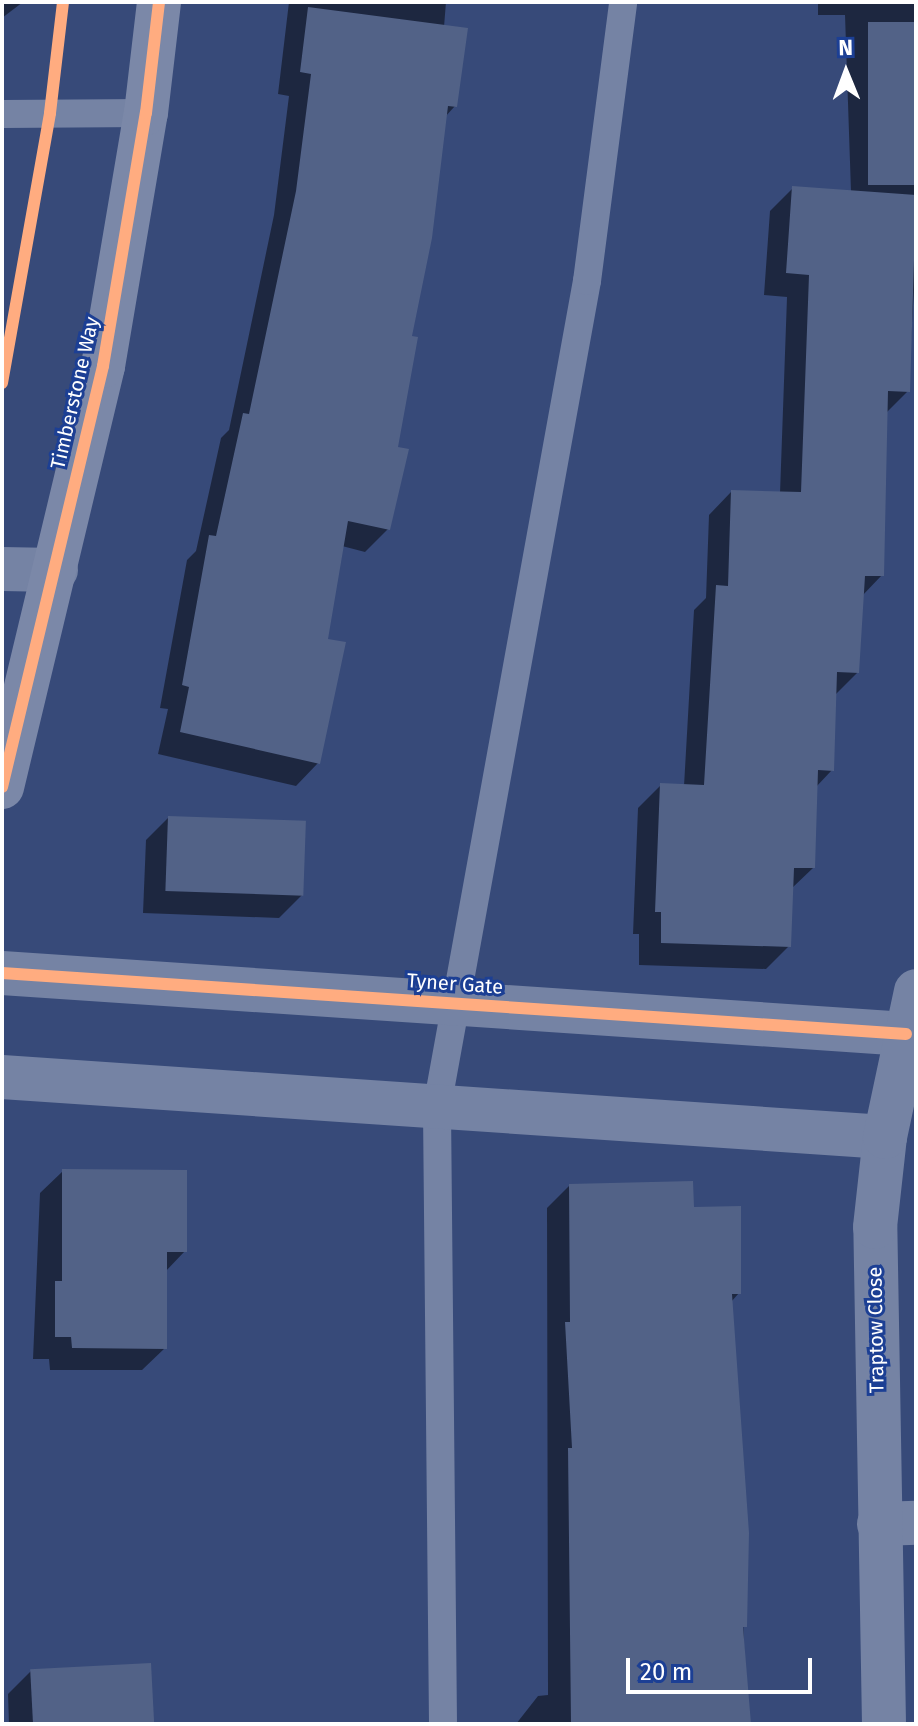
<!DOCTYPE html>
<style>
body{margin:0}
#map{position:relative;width:918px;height:1726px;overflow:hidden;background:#374a79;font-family:"Fira Sans",sans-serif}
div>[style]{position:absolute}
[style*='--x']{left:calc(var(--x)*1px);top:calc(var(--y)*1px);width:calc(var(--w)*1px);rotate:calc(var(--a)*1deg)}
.shadow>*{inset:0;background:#0007}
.building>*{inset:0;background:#526287;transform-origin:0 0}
.lane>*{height:28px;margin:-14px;padding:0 14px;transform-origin:14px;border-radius:14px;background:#7583a4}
.street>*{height:44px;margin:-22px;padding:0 22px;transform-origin:22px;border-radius:22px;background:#7583a4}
.secondary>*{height:44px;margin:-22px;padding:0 22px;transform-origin:22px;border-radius:22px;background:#7b88a8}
.cycleway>*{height:12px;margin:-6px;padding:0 6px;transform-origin:6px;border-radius:6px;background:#ffac80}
span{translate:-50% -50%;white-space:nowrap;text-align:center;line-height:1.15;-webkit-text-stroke:6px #1c3f94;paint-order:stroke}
.street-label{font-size:20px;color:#fff}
.frame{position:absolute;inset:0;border:4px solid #fff;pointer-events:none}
.north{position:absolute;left:806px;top:32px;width:80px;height:80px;-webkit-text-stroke:6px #1c3f94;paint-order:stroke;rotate:359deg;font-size:22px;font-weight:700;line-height:32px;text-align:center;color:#fff}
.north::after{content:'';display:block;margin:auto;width:28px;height:36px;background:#fff;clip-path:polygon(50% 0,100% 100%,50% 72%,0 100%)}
.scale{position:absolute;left:626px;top:1658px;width:186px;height:36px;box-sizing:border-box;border:4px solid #fff;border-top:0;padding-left:10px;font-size:24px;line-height:28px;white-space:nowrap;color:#fff;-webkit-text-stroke:6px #1c3f94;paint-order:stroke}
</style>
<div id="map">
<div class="shadow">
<div style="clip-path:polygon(2px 2px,23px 2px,2px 18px)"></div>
<div style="clip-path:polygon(289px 2px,446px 2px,444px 27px,455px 106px,445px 117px,409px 338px,388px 529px,365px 552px,342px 546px,326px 641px,318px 763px,296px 786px,158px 754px,168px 709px,160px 708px,187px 560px,196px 551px,221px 438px,229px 430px,274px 215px,289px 96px,278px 94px)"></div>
<div style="clip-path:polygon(818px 2px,916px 2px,916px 255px,908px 391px,886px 413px,882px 575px,862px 596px,857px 673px,835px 695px,832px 770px,816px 787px,813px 868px,791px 889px,789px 946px,766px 969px,639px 965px,639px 934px,633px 934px,638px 808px,661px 785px,684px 786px,694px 610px,706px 598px,709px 515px,731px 492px,780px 493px,787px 297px,764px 295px,770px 211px,793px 188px,851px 192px,845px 15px,818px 15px)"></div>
<div style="clip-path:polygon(168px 818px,302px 895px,279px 918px,143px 913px,146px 840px)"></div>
<div style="clip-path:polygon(63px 1171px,185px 1251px,165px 1272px,165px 1348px,142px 1370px,50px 1370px,49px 1359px,33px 1359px,40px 1193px)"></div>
<div style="clip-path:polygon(569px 1186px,692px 1209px,739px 1293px,731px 1302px,747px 1724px,516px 1724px,538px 1696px,548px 1695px,547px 1208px)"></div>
<div style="clip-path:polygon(31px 1671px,152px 1724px,9px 1724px,8px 1694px)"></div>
</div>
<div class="building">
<div style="clip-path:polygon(308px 7px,468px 28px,457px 107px,448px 106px,432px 238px,412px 336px,418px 337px,398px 447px,409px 449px,390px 530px,348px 521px,328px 639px,346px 642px,320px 764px,180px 732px,189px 687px,182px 685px,209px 535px,216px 536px,243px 413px,249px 414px,296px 191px,311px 74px,300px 72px)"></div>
<div style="left:916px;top:22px;width:163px;height:48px;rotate:90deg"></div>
<div style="clip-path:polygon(792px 186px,916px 195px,910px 392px,888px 391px,884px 576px,865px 576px,859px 673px,837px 672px,834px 771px,818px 770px,815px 868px,794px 868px,791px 947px,661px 943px,661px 912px,655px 912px,660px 783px,704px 785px,716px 585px,728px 586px,731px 490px,801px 492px,809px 275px,786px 273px)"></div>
<div style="left:168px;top:816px;width:138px;height:75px;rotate:2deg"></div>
<div style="clip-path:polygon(62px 1169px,187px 1170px,187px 1252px,167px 1252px,167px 1349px,72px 1348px,71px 1337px,55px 1337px,55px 1281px,62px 1281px)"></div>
<div style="clip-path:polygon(693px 1181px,694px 1207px,741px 1206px,741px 1294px,732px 1294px,749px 1533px,747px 1627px,743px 1627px,751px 1724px,571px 1724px,568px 1448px,572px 1448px,565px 1322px,570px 1322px,569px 1184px)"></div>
<div style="left:151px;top:1663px;width:61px;height:121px;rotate:87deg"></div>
</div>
<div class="lane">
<div style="--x:2;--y:114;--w:144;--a:-0.4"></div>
<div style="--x:443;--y:1724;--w:617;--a:-90.56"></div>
<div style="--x:437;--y:1107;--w:840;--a:-79.71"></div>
<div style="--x:587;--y:281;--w:281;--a:-82.6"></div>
</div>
<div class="street">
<div style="--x:2;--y:569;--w:54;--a:1.1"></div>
<div style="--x:2;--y:973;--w:906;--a:3.86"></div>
<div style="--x:2;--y:1077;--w:885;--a:3.89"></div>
<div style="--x:879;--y:1524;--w:37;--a:-2"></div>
<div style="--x:884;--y:1724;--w:497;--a:-91"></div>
<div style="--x:875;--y:1227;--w:91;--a:-83.7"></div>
<div style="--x:885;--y:1137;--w:149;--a:-78"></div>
</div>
<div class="secondary">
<div style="--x:2;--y:787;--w:433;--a:-76.5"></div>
<div style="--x:103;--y:366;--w:257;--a:-80.4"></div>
<div style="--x:146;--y:113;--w:112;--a:-83.3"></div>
</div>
<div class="cycleway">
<div style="--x:2;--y:383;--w:274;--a:-79.9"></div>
<div style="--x:50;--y:113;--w:112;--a:-83.3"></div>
<div style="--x:2;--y:787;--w:433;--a:-76.5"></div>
<div style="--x:103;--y:366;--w:257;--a:-80.4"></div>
<div style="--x:146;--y:113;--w:112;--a:-83.3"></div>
<div style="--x:2;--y:973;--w:906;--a:3.86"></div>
</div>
<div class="street-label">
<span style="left:75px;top:393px;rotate:-77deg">Timberstone Way</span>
<span style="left:455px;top:984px;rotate:4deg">Tyner Gate</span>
<span style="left:876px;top:1330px;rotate:-91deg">Traptow Close</span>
</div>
<div class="frame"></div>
<div class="north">N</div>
<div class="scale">20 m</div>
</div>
